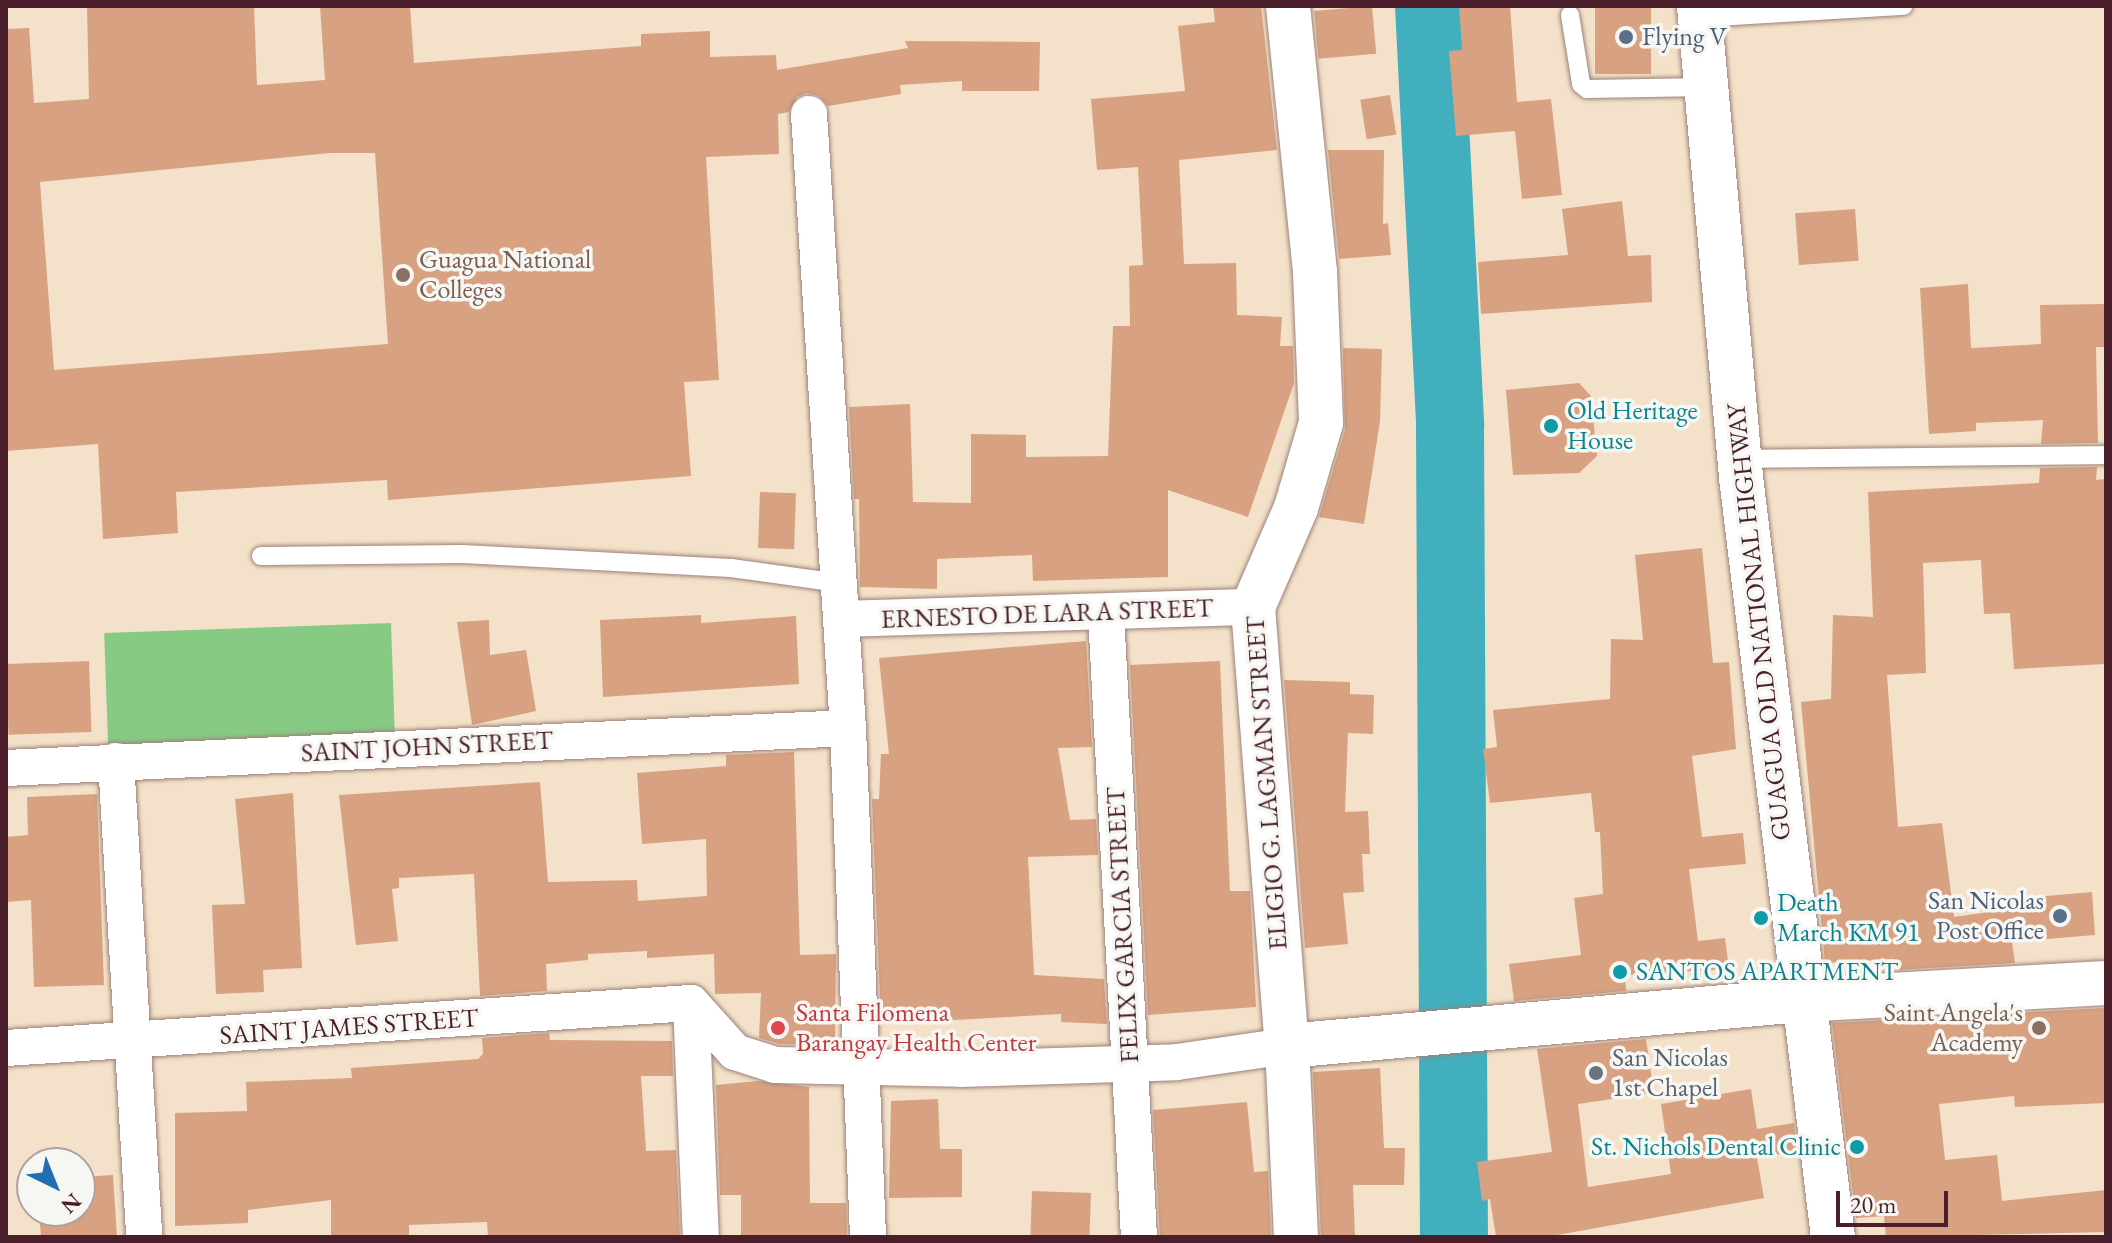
<!DOCTYPE html>
<style>
body{margin:0}
#map{position:relative;width:2112px;height:1243px;overflow:hidden;background:#f3e2c9;font-family:"EB Garamond",serif}
div>[style]{position:absolute}
[style*='--x']{left:calc(var(--x)*1px);top:calc(var(--y)*1px);width:calc(var(--w)*1px);rotate:calc(var(--a)*1deg)}
.green>*{inset:0;background:#87ca84;transform-origin:0 0}
.river>*{height:68px;margin:-34px;padding:0 34px;transform-origin:34px;border-radius:34px;background:#41afbd}
.building>*{inset:0;background:#d8a181;transform-origin:0 0}
.roads{filter:drop-shadow(0 0 2px #9e807a) drop-shadow(0 0 2px #9e807a)}
.service>*{height:18px;margin:-9px;padding:0 9px;transform-origin:9px;border-radius:9px;background:#fff}
.minor>*{height:36px;margin:-18px;padding:0 18px;transform-origin:18px;border-radius:18px;background:#fff}
.tertiary>*{height:44px;margin:-22px;padding:0 22px;transform-origin:22px;border-radius:22px;background:#fff}
.secondary>*{height:44px;margin:-22px;padding:0 22px;transform-origin:22px;border-radius:22px;background:#fff}
.dots>*{width:22px;height:22px;translate:-50% -50%;box-sizing:border-box;border:4px solid #f6f6f2;border-radius:50%}
span{translate:-50% -50%;white-space:nowrap;text-align:center;line-height:1.15;-webkit-text-stroke:7px #f6f6f2;paint-order:stroke}
.service-label{font-size:26px;color:#4e5e75}
.left{translate:0 -50%;text-align:left}
.right{translate:-100% -50%;text-align:right}
.education-label{font-size:26px;color:#785e54}
.culture-label{font-size:26px;color:#0d838f}
.street-label{font-size:26px;color:#4a1f2b}
.health-label{font-size:26px;color:#be3a42}
.worship-label{font-size:26px;color:#5b616d}
.frame{position:absolute;inset:0;border:8px solid #4a1f2b;pointer-events:none}
.north{position:absolute;left:16px;top:1147px;width:80px;height:80px;box-sizing:border-box;background:#f6f6f2;border:2px solid #b1a0a2;border-radius:50%;rotate:137deg;font-size:22px;font-weight:700;line-height:32px;text-align:center;color:#4a1f2b}
.north::after{content:'';display:block;margin:auto;width:28px;height:36px;background:#1f6fb2;clip-path:polygon(50% 0,100% 100%,50% 72%,0 100%)}
.scale{position:absolute;left:1836px;top:1191px;width:112px;height:36px;box-sizing:border-box;border:4px solid #4a1f2b;border-top:0;padding-left:10px;font-size:24px;line-height:28px;white-space:nowrap;color:#4a1f2b;-webkit-text-stroke:6px #f6f6f2;paint-order:stroke}
</style>
<div id="map">
<div class="green">
<div style="left:391px;top:623px;width:117px;height:287px;rotate:88deg"></div>
</div>
<div class="river">
<div style="--x:1429;--y:6;--w:420;--a:87.1"></div>
<div style="--x:1450;--y:425;--w:812;--a:89.72"></div>
</div>
<div class="building">
<div style="clip-path:polygon(evenodd,87px 6px,254px 6px,257px 85px,325px 80px,320px 6px,410px 6px,414px 63px,641px 46px,641px 34px,710px 31px,710px 57px,776px 55px,777px 70px,908px 48px,905px 41px,1040px 42px,1039px 91px,962px 91px,962px 81px,900px 85px,901px 94px,828px 106px,819px 96px,807px 93px,797px 97px,789px 112px,778px 114px,779px 154px,706px 157px,719px 380px,684px 382px,691px 476px,388px 500px,387px 480px,176px 492px,178px 533px,103px 539px,98px 444px,6px 451px,6px 29px,29px 28px,34px 103px,89px 99px,87px 6px,330px 153px,375px 153px,388px 344px,54px 370px,40px 182px,330px 153px)"></div>
<div style="clip-path:polygon(1213px 6px,1261px 6px,1277px 150px,1179px 160px,1184px 264px,1236px 263px,1237px 315px,1282px 317px,1280px 346px,1293px 346px,1294px 383px,1248px 517px,1168px 490px,1168px 577px,1033px 581px,1032px 555px,937px 559px,937px 589px,860px 587px,859px 499px,854px 499px,849px 407px,910px 404px,913px 502px,971px 503px,971px 434px,1026px 435px,1026px 457px,1108px 456px,1113px 326px,1130px 326px,1129px 266px,1143px 265px,1138px 167px,1097px 170px,1091px 99px,1185px 91px,1178px 26px,1215px 22px)"></div>
<div style="left:1372px;top:6px;width:48px;height:58px;rotate:85deg"></div>
<div style="clip-path:polygon(1459px 6px,1510px 6px,1517px 102px,1551px 99px,1562px 195px,1522px 199px,1515px 131px,1456px 136px,1449px 51px,1462px 50px)"></div>
<div style="left:1595px;top:6px;width:56px;height:68px"></div>
<div style="left:1390px;top:95px;width:40px;height:30px;rotate:81deg"></div>
<div style="clip-path:polygon(1328px 150px,1384px 150px,1383px 224px,1388px 223px,1391px 255px,1339px 259px)"></div>
<div style="clip-path:polygon(1622px 201px,1628px 256px,1651px 255px,1652px 302px,1481px 314px,1478px 262px,1568px 255px,1562px 209px)"></div>
<div style="left:1855px;top:209px;width:52px;height:60px;rotate:86deg"></div>
<div style="clip-path:polygon(1968px 284px,1971px 348px,2041px 344px,2040px 305px,2106px 304px,2106px 347px,2096px 347px,2098px 443px,2041px 444px,2043px 420px,1976px 423px,1976px 431px,1929px 434px,1920px 288px)"></div>
<div style="clip-path:polygon(1343px 348px,1382px 349px,1380px 421px,1364px 524px,1319px 517px,1345px 430px)"></div>
<div style="clip-path:polygon(1579px 383px,1591px 396px,1597px 456px,1579px 473px,1513px 475px,1506px 390px)"></div>
<div style="clip-path:polygon(2097px 467px,2096px 480px,2106px 479px,2106px 664px,2014px 669px,2010px 613px,1984px 614px,1981px 560px,1923px 563px,1926px 673px,1887px 675px,1898px 827px,1942px 823px,1954px 917px,2025px 907px,2024px 898px,2092px 892px,2095px 935px,2012px 942px,2015px 963px,1896px 970px,1894px 959px,1825px 963px,1801px 702px,1831px 699px,1833px 615px,1873px 617px,1868px 492px,2039px 483px,2040px 468px)"></div>
<div style="left:760px;top:492px;width:36px;height:56px;rotate:2deg"></div>
<div style="clip-path:polygon(1702px 548px,1713px 663px,1729px 662px,1736px 749px,1692px 756px,1702px 837px,1743px 833px,1746px 864px,1689px 869px,1698px 941px,1725px 938px,1729px 969px,1625px 975px,1626px 991px,1514px 1001px,1509px 964px,1581px 955px,1574px 898px,1603px 894px,1600px 832px,1595px 832px,1591px 793px,1490px 803px,1483px 749px,1497px 747px,1493px 710px,1610px 699px,1611px 639px,1643px 640px,1635px 555px)"></div>
<div style="clip-path:polygon(701px 615px,701px 623px,796px 616px,799px 684px,603px 697px,600px 620px)"></div>
<div style="clip-path:polygon(489px 620px,490px 655px,526px 650px,536px 711px,472px 725px,457px 622px)"></div>
<div style="clip-path:polygon(1086px 641px,1092px 747px,1058px 748px,1070px 820px,1096px 819px,1098px 855px,1028px 857px,1034px 975px,1104px 979px,1107px 1024px,1061px 1022px,1061px 1014px,881px 1024px,872px 799px,879px 799px,881px 754px,889px 754px,879px 658px)"></div>
<div style="left:89px;top:661px;width:71px;height:83px;rotate:88deg"></div>
<div style="clip-path:polygon(1220px 661px,1230px 891px,1250px 891px,1256px 1007px,1148px 1015px,1130px 665px)"></div>
<div style="clip-path:polygon(1284px 680px,1350px 682px,1350px 694px,1374px 695px,1373px 734px,1348px 733px,1345px 812px,1368px 811px,1370px 854px,1362px 854px,1364px 892px,1343px 893px,1348px 944px,1305px 948px)"></div>
<div style="clip-path:polygon(794px 752px,800px 955px,836px 954px,835px 1045px,779px 1044px,759px 1038px,761px 993px,715px 994px,714px 954px,647px 958px,647px 951px,588px 954px,588px 960px,546px 964px,547px 991px,480px 996px,474px 874px,399px 878px,399px 888px,392px 889px,398px 941px,356px 945px,339px 795px,540px 782px,548px 882px,637px 880px,638px 901px,707px 896px,706px 839px,642px 844px,637px 773px,726px 766px,726px 755px)"></div>
<div style="clip-path:polygon(293px 793px,302px 968px,263px 970px,264px 992px,216px 994px,212px 905px,245px 904px,235px 799px)"></div>
<div style="clip-path:polygon(97px 794px,104px 985px,34px 987px,31px 900px,6px 902px,6px 837px,28px 835px,27px 797px)"></div>
<div style="clip-path:polygon(2106px 1008px,2106px 1103px,2015px 1107px,2014px 1096px,1939px 1104px,1945px 1160px,1997px 1155px,2002px 1201px,2106px 1190px,2106px 1232px,1886px 1237px,1884px 1216px,1856px 1218px,1832px 1023px)"></div>
<div style="clip-path:polygon(549px 1033px,550px 1040px,672px 1041px,673px 1076px,641px 1076px,646px 1151px,676px 1150px,680px 1237px,488px 1237px,487px 1222px,409px 1225px,409px 1237px,331px 1237px,331px 1200px,248px 1210px,248px 1223px,175px 1226px,175px 1113px,247px 1111px,246px 1082px,352px 1078px,351px 1068px,478px 1059px,483px 1054px,482px 1038px)"></div>
<div style="clip-path:polygon(1646px 1039px,1654px 1093px,1578px 1104px,1588px 1187px,1671px 1174px,1661px 1104px,1751px 1089px,1757px 1129px,1794px 1123px,1797px 1151px,1757px 1158px,1764px 1198px,1546px 1237px,1496px 1237px,1490px 1199px,1482px 1201px,1477px 1162px,1552px 1152px,1537px 1049px)"></div>
<div style="clip-path:polygon(1380px 1068px,1384px 1148px,1405px 1148px,1404px 1185px,1353px 1185px,1355px 1237px,1321px 1237px,1313px 1072px)"></div>
<div style="clip-path:polygon(757px 1081px,809px 1087px,810px 1203px,846px 1203px,847px 1237px,741px 1237px,741px 1195px,720px 1195px,716px 1085px)"></div>
<div style="clip-path:polygon(938px 1099px,940px 1149px,962px 1149px,962px 1197px,889px 1198px,891px 1101px)"></div>
<div style="clip-path:polygon(1247px 1102px,1254px 1172px,1268px 1171px,1271px 1237px,1160px 1237px,1153px 1110px)"></div>
<div style="clip-path:polygon(113px 1175px,117px 1237px,41px 1237px,39px 1211px,80px 1211px,80px 1177px)"></div>
<div style="left:1032px;top:1191px;width:59px;height:46px;rotate:2deg"></div>
</div>
<div class="roads">
<div class="service">
<div style="--x:1570;--y:15;--w:70;--a:80.9"></div>
<div style="--x:1581;--y:84;--w:8;--a:40"></div>
<div style="--x:1587;--y:89;--w:121;--a:-0.9"></div>
<div style="--x:1700;--y:18;--w:204;--a:-3.4"></div>
<div style="--x:1739;--y:459;--w:367;--a:-0.6"></div>
<div style="--x:261;--y:556;--w:202;--a:-0.6"></div>
<div style="--x:463;--y:554;--w:268;--a:3"></div>
<div style="--x:731;--y:568;--w:109;--a:7.9"></div>
</div>
<div class="minor">
<div style="--x:809;--y:114;--w:615;--a:86.37"></div>
<div style="--x:848;--y:728;--w:509;--a:87.75"></div>
<div style="--x:1106;--y:614;--w:624;--a:86.97"></div>
<div style="--x:841;--y:619;--w:412;--a:-1.7"></div>
<div style="--x:116;--y:761;--w:477;--a:86.6"></div>
<div style="--x:6;--y:768;--w:843;--a:-2.72"></div>
<div style="--x:691;--y:1003;--w:66;--a:48.1"></div>
<div style="--x:735;--y:1052;--w:42;--a:18"></div>
<div style="--x:775;--y:1065;--w:185;--a:1.2"></div>
<div style="--x:960;--y:1069;--w:217;--a:-1.8"></div>
<div style="--x:1177;--y:1062;--w:111;--a:-8.3"></div>
<div style="--x:691;--y:1003;--w:234;--a:87.6"></div>
<div style="--x:6;--y:1048;--w:686;--a:-3.76"></div>
</div>
<div class="tertiary">
<div style="--x:1288;--y:6;--w:267;--a:84.2"></div>
<div style="--x:1315;--y:272;--w:151;--a:87.7"></div>
<div style="--x:1321;--y:423;--w:89;--a:106.4"></div>
<div style="--x:1296;--y:508;--w:108;--a:113.5"></div>
<div style="--x:1253;--y:607;--w:440;--a:85.6"></div>
<div style="--x:1287;--y:1046;--w:191;--a:87.3"></div>
<div style="--x:1287;--y:1046;--w:516;--a:-5.11"></div>
<div style="--x:1801;--y:1000;--w:305;--a:-3.2"></div>
</div>
<div class="secondary">
<div style="--x:1699;--y:6;--w:473;--a:84.9"></div>
<div style="--x:1741;--y:477;--w:766;--a:83.1"></div>
</div>
</div>
<div class="dots">
<div style="left:1626px;top:37px;background:#5c6f8a"></div>
<div style="left:403px;top:275px;background:#8d6e63"></div>
<div style="left:1551px;top:426px;background:#0f9aa8"></div>
<div style="left:2060px;top:916px;background:#5c6f8a"></div>
<div style="left:1761px;top:918px;background:#0f9aa8"></div>
<div style="left:1620px;top:972px;background:#0f9aa8"></div>
<div style="left:778px;top:1028px;background:#e0444e"></div>
<div style="left:2039px;top:1028px;background:#8d6e63"></div>
<div style="left:1596px;top:1073px;background:#6b7280"></div>
<div style="left:1857px;top:1147px;background:#0f9aa8"></div>
</div>
<div class="service-label">
<span class="left" style="left:1642px;top:37px">Flying V</span>
<span class="right" style="left:2044px;top:916px">San Nicolas<br>Post Office</span>
</div>
<div class="education-label">
<span class="left" style="left:419px;top:275px">Guagua National<br>Colleges</span>
<span class="right" style="left:2023px;top:1028px">Saint Angela's<br>Academy</span>
</div>
<div class="culture-label">
<span class="left" style="left:1567px;top:426px">Old Heritage<br>House</span>
<span class="left" style="left:1777px;top:918px">Death<br>March KM 91</span>
<span class="left" style="left:1636px;top:972px">SANTOS APARTMENT</span>
<span class="right" style="left:1841px;top:1147px">St. Nichols Dental Clinic</span>
</div>
<div class="street-label">
<span style="left:1047px;top:614px;rotate:-2deg">ERNESTO DE LARA STREET</span>
<span style="left:1759px;top:622px;rotate:-96deg">GUAGUA OLD NATIONAL HIGHWAY</span>
<span style="left:427px;top:747px;rotate:-3deg">SAINT JOHN STREET</span>
<span style="left:1267px;top:783px;rotate:-94deg">ELIGIO G. LAGMAN STREET</span>
<span style="left:1123px;top:925px;rotate:-93deg">FELIX GARCIA STREET</span>
<span style="left:349px;top:1027px;rotate:-4deg">SAINT JAMES STREET</span>
</div>
<div class="health-label">
<span class="left" style="left:796px;top:1028px">Santa Filomena<br>Barangay Health Center</span>
</div>
<div class="worship-label">
<span class="left" style="left:1612px;top:1073px">San Nicolas<br>1st Chapel</span>
</div>
<div class="frame"></div>
<div class="north">N</div>
<div class="scale">20 m</div>
</div>
